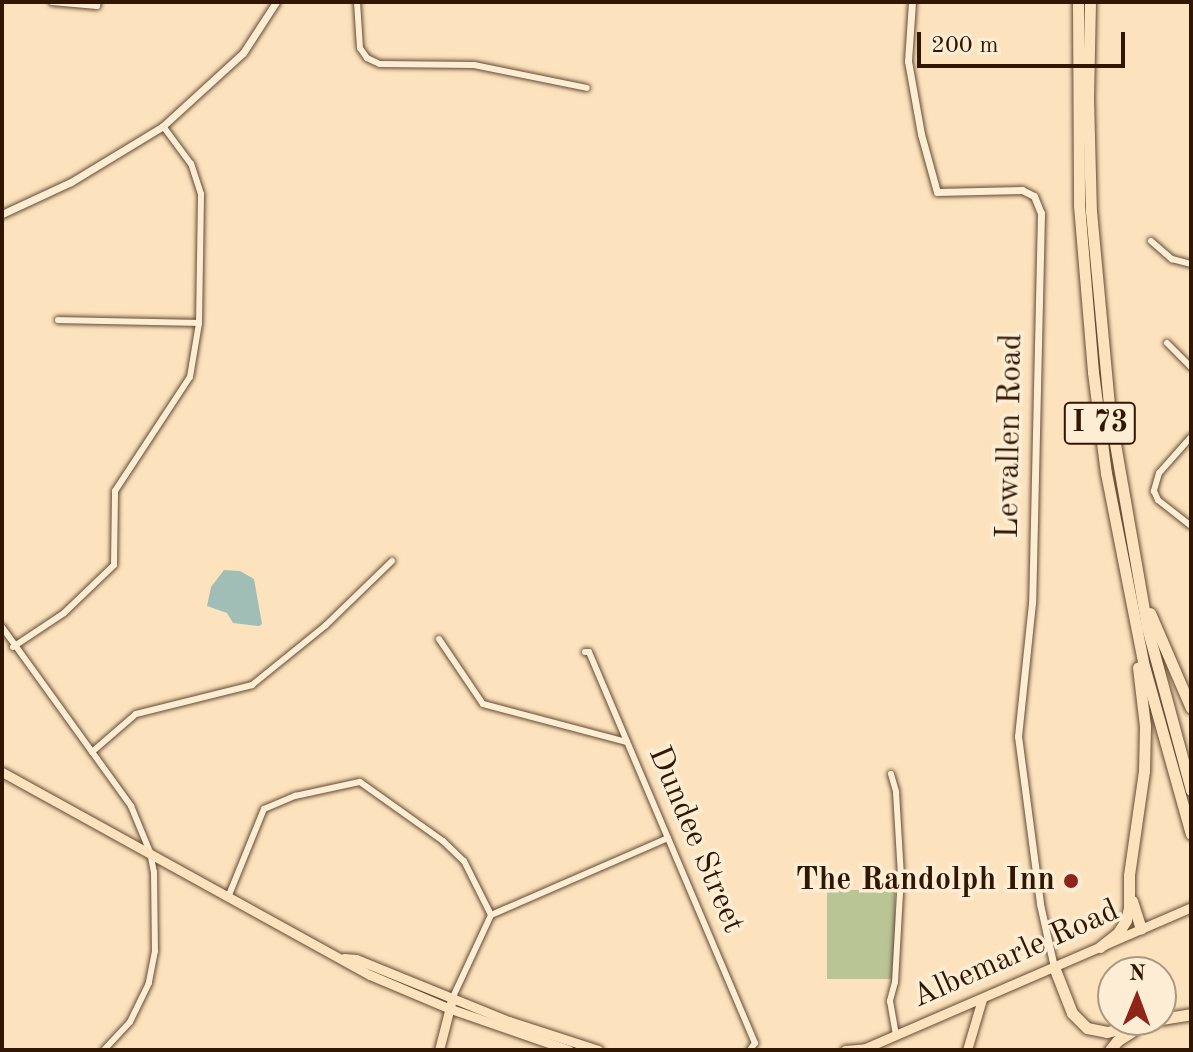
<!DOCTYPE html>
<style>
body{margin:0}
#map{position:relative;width:1193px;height:1052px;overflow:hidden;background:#fce3bd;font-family:"Old Standard TT",serif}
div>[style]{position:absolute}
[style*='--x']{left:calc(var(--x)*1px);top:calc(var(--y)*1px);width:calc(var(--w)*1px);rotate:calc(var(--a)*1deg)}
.green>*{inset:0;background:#b9c595;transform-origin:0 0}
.water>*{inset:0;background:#a0bdb6}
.roads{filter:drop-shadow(0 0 2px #644932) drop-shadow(0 0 2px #644932)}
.minor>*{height:6px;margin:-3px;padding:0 3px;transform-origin:3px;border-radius:3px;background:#fdedd4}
.tertiary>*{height:7px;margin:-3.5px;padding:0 3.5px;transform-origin:3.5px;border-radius:3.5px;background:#fdedd4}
.primary>*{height:9px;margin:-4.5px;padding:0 4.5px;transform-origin:4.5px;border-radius:4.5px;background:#fce3bd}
.motorway>*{height:11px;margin:-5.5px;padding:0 5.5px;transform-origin:5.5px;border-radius:5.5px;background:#fce3bd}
.dots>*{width:22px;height:22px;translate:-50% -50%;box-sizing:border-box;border:4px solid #fdedd4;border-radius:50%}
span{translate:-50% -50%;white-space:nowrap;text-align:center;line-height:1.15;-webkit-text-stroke:7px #fdedd4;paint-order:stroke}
.shield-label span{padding:2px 6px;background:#fdedd4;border:2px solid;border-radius:6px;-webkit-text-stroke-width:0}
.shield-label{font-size:30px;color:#311604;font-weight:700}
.street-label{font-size:32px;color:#311604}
.poi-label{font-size:32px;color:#311604;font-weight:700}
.right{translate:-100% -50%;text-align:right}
.frame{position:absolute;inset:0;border:4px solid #311604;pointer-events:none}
.north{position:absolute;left:1097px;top:956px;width:80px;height:80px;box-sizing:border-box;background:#fdedd4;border:2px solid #ab9781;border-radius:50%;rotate:1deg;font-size:22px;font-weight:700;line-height:32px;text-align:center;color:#311604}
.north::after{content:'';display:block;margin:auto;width:28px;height:36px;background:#8f2418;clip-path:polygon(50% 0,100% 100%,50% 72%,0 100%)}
.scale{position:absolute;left:917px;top:32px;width:208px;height:36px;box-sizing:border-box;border:4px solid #311604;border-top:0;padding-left:10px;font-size:24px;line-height:28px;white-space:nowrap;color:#311604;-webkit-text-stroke:6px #fdedd4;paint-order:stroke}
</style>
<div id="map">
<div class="green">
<div style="left:827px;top:890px;width:68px;height:89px"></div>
</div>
<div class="water">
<div style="clip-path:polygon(224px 570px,240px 571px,254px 579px,262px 624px,259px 626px,233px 623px,227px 613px,207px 606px,211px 587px)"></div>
</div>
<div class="roads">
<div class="minor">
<div style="--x:52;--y:2;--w:45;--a:5.1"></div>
<div style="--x:97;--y:6;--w:4;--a:-76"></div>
<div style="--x:357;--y:2;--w:46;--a:86.3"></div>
<div style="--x:360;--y:48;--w:12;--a:55"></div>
<div style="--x:367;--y:58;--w:14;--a:25"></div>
<div style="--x:380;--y:64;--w:94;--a:0.6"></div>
<div style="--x:474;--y:65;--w:115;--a:11.5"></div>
<div style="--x:1151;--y:241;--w:28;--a:41"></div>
<div style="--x:1172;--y:259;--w:20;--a:15"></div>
<div style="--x:58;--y:320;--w:141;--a:1.2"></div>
<div style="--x:1167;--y:343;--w:34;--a:45"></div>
<div style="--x:1191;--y:437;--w:48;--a:131.6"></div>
<div style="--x:1159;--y:473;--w:19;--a:106"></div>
<div style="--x:1154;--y:491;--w:10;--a:66"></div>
<div style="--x:1158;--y:500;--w:42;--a:38.2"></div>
<div style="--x:2;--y:627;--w:221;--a:54.2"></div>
<div style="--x:131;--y:806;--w:50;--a:67.6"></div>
<div style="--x:150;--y:852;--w:20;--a:79"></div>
<div style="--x:154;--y:872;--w:79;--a:89.3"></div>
<div style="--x:155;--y:951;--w:33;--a:101"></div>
<div style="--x:149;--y:983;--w:43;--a:116"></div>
<div style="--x:130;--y:1022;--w:38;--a:133"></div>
<div style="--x:439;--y:639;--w:78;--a:55.9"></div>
<div style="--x:483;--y:704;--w:149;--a:14.8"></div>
<div style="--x:13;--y:647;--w:61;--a:-33.7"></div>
<div style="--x:64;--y:613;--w:69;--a:-43.8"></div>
<div style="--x:114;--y:565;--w:74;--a:-89.2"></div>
<div style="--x:115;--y:491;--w:136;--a:-56.7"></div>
<div style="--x:190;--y:377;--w:55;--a:-80.5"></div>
<div style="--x:199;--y:323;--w:129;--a:-89.1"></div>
<div style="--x:201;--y:194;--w:32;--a:-108"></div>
<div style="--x:191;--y:164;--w:47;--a:-126.4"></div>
<div style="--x:585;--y:652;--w:4;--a:0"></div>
<div style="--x:589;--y:652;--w:425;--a:67"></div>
<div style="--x:755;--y:1043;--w:9;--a:126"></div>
<div style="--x:92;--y:752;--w:58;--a:-40.8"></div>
<div style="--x:136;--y:714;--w:120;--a:-14"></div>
<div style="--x:252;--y:685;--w:95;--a:-39"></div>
<div style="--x:326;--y:625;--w:92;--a:-44.1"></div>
<div style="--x:891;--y:774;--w:19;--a:74"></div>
<div style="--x:896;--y:792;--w:83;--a:86.6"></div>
<div style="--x:901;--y:875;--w:107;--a:93.2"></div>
<div style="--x:895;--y:982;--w:20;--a:105"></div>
<div style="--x:890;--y:1001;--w:35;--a:80"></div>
<div style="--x:229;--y:895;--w:93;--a:-67.9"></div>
<div style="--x:264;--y:809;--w:34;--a:-23"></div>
<div style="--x:295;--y:796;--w:66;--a:-12.2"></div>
<div style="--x:360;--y:782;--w:102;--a:35.4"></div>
<div style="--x:443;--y:841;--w:29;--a:44"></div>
<div style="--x:464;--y:861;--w:60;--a:63.4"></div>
<div style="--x:491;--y:915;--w:193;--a:-23.5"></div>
<div style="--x:452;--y:999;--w:93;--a:-65.1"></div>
</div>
<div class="tertiary">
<div style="--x:912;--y:2;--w:59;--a:93.9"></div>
<div style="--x:908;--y:61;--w:74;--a:79.9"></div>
<div style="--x:921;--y:134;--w:60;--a:74.6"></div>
<div style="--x:937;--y:192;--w:85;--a:-1.3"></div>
<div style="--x:1022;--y:190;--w:13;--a:27"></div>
<div style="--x:1034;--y:196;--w:18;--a:68"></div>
<div style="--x:1041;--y:213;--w:390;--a:91.3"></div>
<div style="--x:1032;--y:603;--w:134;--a:96"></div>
<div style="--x:1018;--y:736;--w:169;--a:82.5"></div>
<div style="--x:1040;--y:904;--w:65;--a:77.5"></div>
<div style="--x:2;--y:214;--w:76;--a:-24.9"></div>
<div style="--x:71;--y:182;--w:108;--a:-31.3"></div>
<div style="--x:163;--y:126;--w:108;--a:-42.4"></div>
<div style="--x:243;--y:53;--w:61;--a:-57.1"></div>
</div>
<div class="primary">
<div style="--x:2;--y:772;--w:420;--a:28.9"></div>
<div style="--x:370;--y:975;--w:85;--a:22.9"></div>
<div style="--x:448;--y:1008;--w:128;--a:19.1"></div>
<div style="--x:344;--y:958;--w:12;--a:5"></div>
<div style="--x:356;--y:959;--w:165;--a:22.1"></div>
<div style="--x:509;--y:1021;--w:94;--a:18"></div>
<div style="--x:439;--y:1050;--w:49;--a:-75.7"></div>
<div style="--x:845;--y:1050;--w:21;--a:-5"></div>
<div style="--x:861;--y:1050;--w:360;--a:-23.4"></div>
<div style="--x:967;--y:1050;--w:53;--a:-73.6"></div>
</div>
<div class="motorway">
<div style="--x:1078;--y:2;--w:203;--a:89.7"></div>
<div style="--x:1079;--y:205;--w:168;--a:85.2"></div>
<div style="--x:1093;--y:372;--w:102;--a:82.7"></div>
<div style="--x:1106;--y:473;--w:197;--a:78.9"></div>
<div style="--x:1144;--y:666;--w:174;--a:74.4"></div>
<div style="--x:1090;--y:2;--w:97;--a:91.2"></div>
<div style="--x:1088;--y:99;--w:112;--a:88.5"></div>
<div style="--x:1091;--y:211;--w:205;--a:84.7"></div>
<div style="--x:1110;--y:415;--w:215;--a:80.1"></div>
<div style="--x:1147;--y:627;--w:169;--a:74.9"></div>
<div style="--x:1150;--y:613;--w:103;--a:66.7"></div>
<div style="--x:1132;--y:901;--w:29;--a:72"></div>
<div style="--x:1100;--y:947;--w:23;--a:-38"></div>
<div style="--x:1118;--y:933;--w:15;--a:-58"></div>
<div style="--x:1126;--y:920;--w:12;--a:-76"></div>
<div style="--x:1129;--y:908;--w:33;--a:-90"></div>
<div style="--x:1129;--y:875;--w:105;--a:-81.8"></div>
<div style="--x:1144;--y:771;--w:45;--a:-88.7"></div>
<div style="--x:1145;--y:726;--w:59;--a:-96.8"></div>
<div style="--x:1054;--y:967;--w:49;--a:68.6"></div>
<div style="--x:1072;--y:1013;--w:21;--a:45"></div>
<div style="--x:1087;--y:1028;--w:20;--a:11"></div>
<div style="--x:1107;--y:1032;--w:48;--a:-13.2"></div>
<div style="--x:1161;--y:1019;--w:30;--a:-9"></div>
<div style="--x:1110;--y:1050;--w:11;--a:-52"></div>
<div style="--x:1117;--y:1041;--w:20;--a:-33"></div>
</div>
</div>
<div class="dots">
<div style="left:1071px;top:881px;background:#8f2418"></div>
</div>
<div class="shield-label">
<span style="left:1100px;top:423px">I 73</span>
</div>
<div class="street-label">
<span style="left:1011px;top:436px;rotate:-89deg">Lewallen Road</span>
<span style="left:695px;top:840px;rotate:67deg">Dundee Street</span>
<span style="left:1016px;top:955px;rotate:-24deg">Albemarle Road</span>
</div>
<div class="poi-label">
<span class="right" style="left:1055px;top:881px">The Randolph Inn</span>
</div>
<div class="frame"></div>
<div class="north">N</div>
<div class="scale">200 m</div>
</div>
